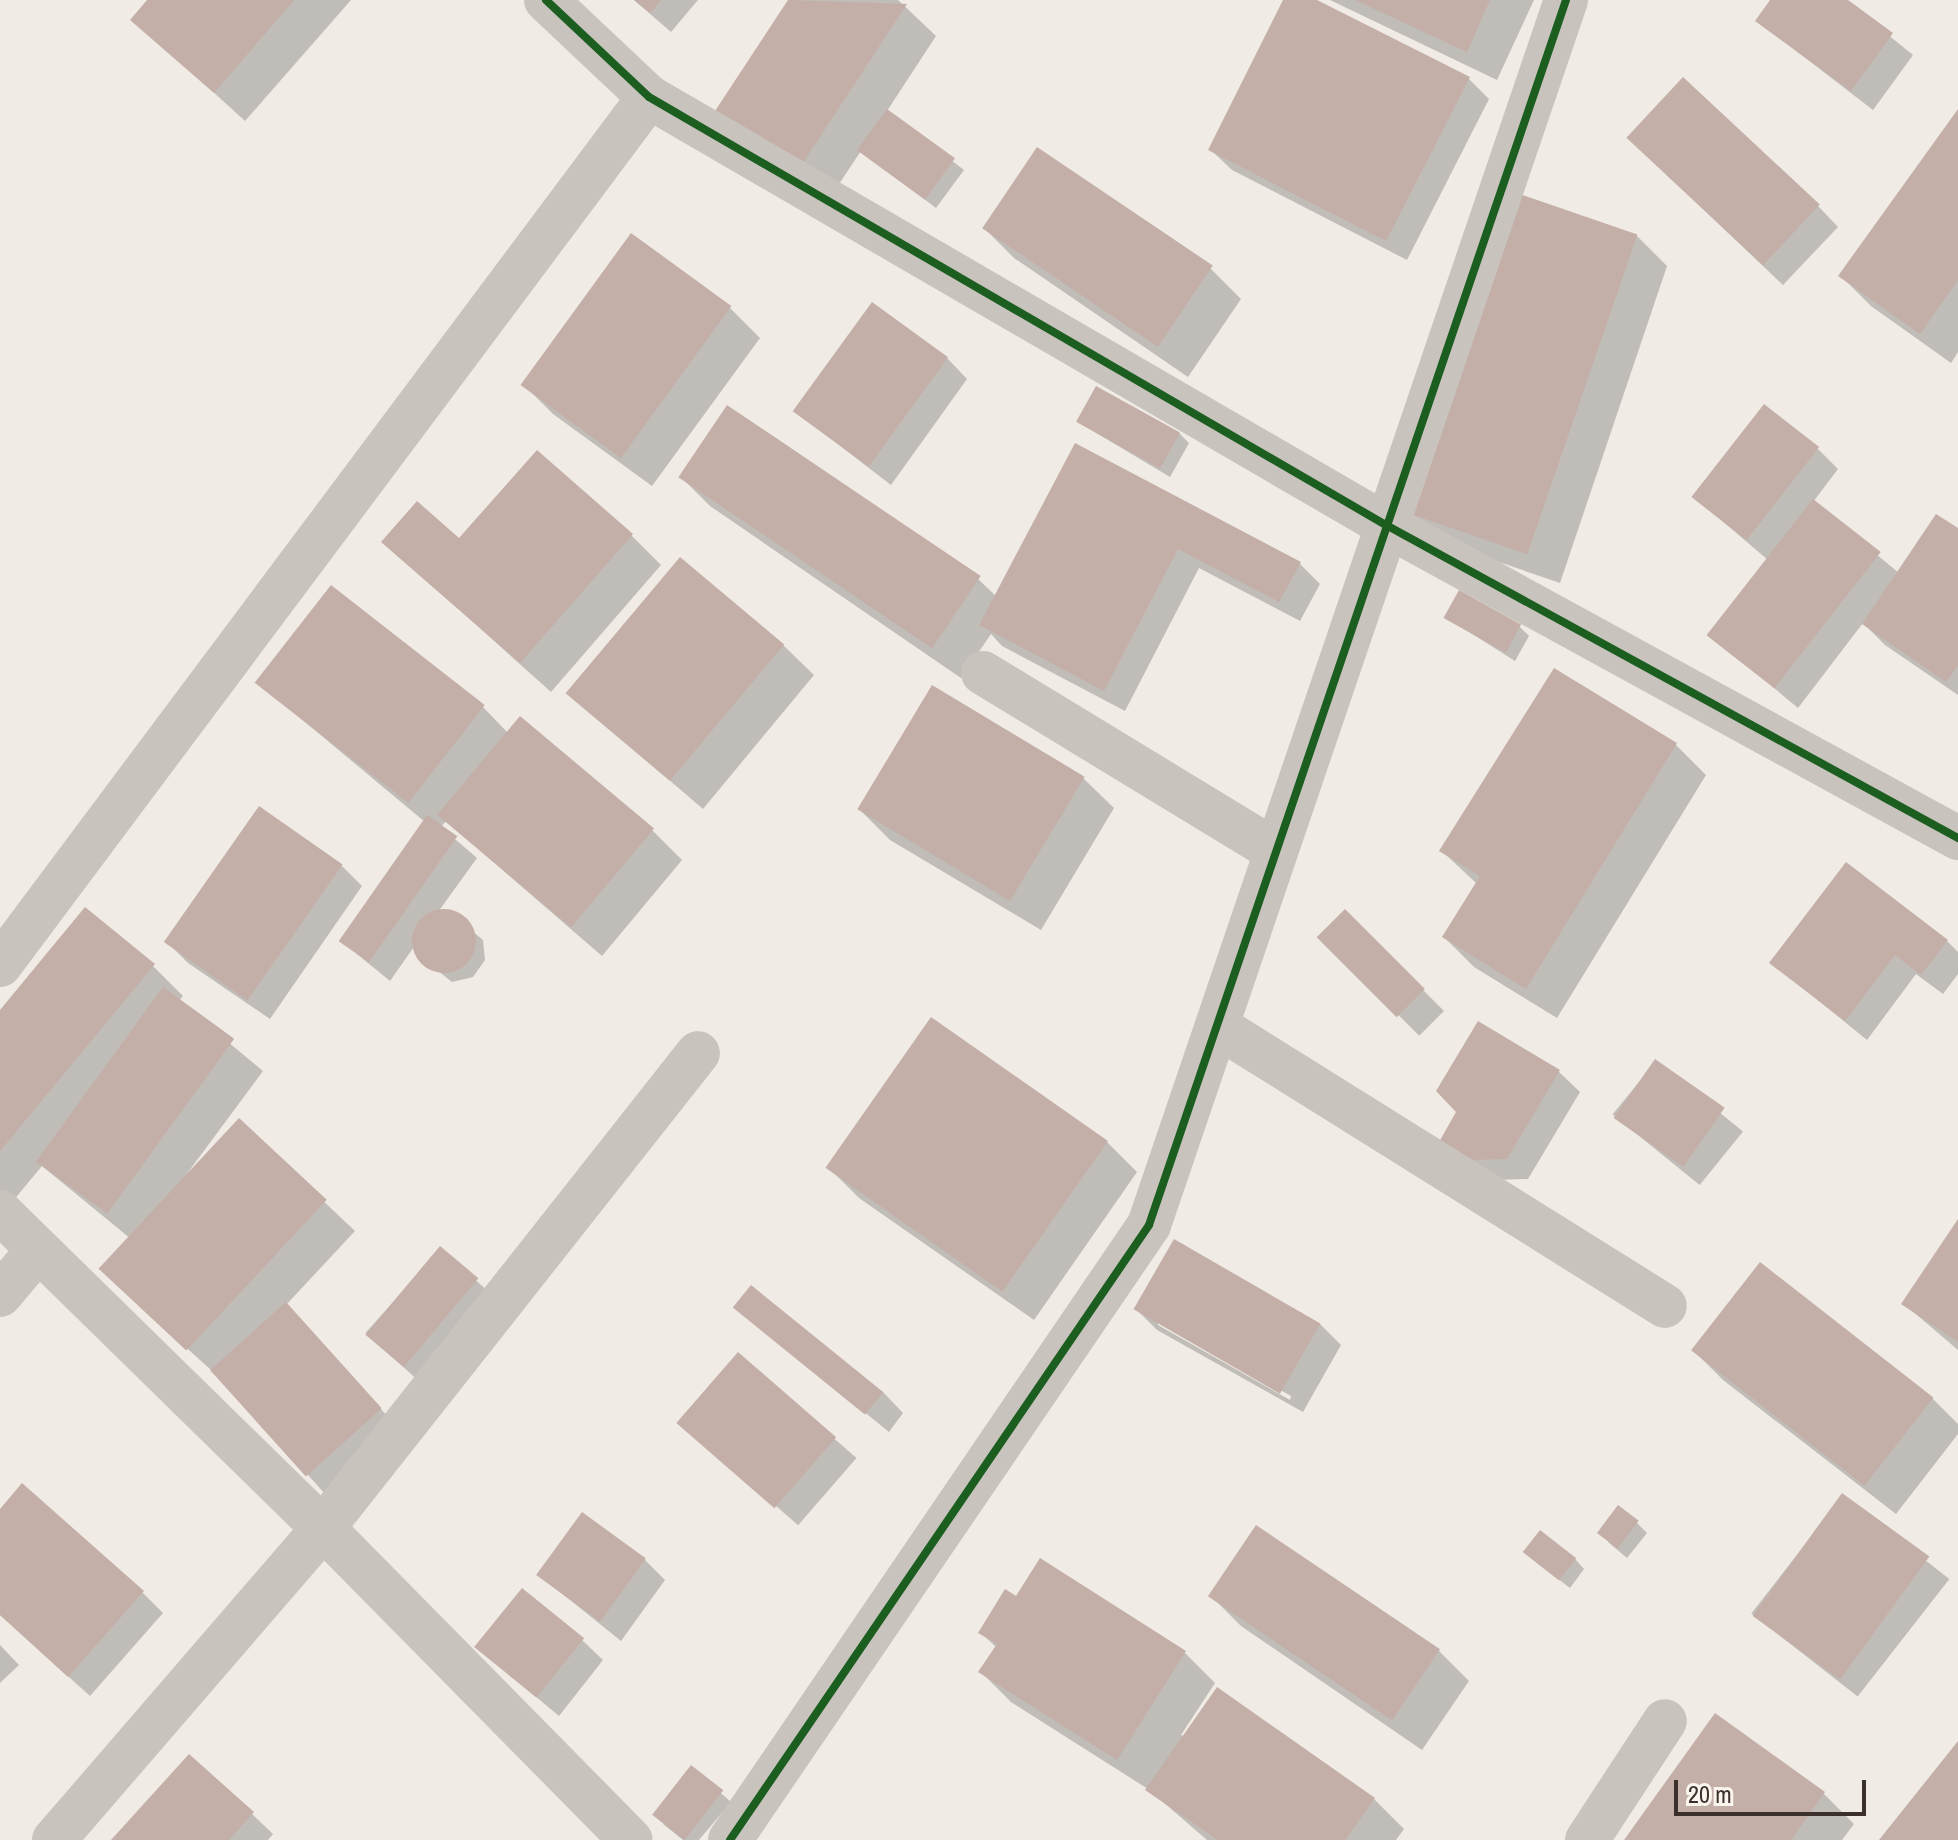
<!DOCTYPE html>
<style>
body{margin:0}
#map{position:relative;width:1958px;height:1840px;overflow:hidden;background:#f0ebe5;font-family:"Archivo Narrow",sans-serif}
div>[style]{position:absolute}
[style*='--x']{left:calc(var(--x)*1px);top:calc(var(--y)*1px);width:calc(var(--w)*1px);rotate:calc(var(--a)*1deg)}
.shadow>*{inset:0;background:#0003;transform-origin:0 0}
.building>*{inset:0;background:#c3afa7;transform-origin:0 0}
.round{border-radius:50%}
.minor>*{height:44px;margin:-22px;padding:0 22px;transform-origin:22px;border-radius:22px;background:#c9c3be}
.tertiary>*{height:44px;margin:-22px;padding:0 22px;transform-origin:22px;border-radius:22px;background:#c9c3be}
.cycleway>*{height:8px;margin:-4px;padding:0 4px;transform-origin:4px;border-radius:4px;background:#1b5e20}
span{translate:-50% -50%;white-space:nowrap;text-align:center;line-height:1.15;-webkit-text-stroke:7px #fbf5ee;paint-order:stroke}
.scale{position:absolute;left:1674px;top:1780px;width:192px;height:36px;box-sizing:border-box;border:4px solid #3b302b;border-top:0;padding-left:10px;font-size:24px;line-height:28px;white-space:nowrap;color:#3b302b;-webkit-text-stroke:6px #fbf5ee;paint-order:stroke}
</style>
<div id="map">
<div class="shadow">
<div style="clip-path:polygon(150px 0,351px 0,245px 121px,133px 19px)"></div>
<div style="clip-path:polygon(634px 0,698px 0,671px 32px)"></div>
<div style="clip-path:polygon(790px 0,898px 0,936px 36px,887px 111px,964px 170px,936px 208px,861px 151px,831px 196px,718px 111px)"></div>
<div style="clip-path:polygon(1286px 0,1313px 0,1469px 79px,1489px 99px,1407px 260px,1232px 170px,1211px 150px)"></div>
<div style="clip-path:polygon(1330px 0,1534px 0,1497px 80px)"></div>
<div style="clip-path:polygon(1772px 0,1845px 0,1913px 55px,1873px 110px,1757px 21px)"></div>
<div style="clip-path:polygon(1958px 113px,1958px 352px,1951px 363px,1871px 306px,1841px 276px)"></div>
<div style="clip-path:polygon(1649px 158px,1818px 206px,1838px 227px,1783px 285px)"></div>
<div style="clip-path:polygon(984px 228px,1211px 269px,1241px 299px,1188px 377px,1014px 258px)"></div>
<div style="clip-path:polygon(631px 236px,730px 308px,760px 338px,652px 486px,553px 414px,523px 384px)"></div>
<div style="clip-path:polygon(1637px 236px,1667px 266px,1560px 583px,1429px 538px,1398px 508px)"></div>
<div style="clip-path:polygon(947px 358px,967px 379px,891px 485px,796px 412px)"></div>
<div style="clip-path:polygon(1078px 422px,1179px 433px,1189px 443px,1170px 477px)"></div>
<div style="clip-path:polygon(1076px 446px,1300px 564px,1320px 584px,1300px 621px,1199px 568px,1125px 711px,1002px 646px,991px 634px,961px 678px,710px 506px,680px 476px,978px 579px,997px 597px)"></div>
<div style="clip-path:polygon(1817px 448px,1838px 469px,1813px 502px,1899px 573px,1958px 531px,1958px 695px,1885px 645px,1863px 623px,1798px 708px,1710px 635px,1768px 560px,1694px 497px)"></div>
<div style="clip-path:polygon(631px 535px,661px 565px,551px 692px,384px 542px)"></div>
<div style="clip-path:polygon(1447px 618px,1519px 626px,1529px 636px,1515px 661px)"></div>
<div style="clip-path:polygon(783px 645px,814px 675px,703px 809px,570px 695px)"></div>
<div style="clip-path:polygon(1554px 670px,1676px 745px,1706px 775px,1557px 1018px,1474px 967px,1444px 937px,1477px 884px,1442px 851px)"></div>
<div style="clip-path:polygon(257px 682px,483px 707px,508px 733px,652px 830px,682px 860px,602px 956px,446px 821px,441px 827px,477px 858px,438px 912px,448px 911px,483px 940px,485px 960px,473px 977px,452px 982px,418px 955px,416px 944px,390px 981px,341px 941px,425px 822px)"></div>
<div style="clip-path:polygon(1083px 778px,1114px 808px,1041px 930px,890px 840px,860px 810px)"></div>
<div style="clip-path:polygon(341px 865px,362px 886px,270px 1019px,188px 963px,167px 942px)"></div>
<div style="left:1345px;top:912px;width:140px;height:35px;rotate:45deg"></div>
<div style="clip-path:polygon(1947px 941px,1958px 952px,1958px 974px,1943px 994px,1916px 974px,1867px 1040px,1772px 963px)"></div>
<div style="clip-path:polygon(153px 966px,183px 996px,179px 1001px,263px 1071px,186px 1175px,239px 1121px,355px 1231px,286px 1305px,400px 1430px,327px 1496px,220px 1378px,132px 1299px,131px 1239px,42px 1166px,12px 1202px,0 1192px,0 1013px)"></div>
<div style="clip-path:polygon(1478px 1024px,1559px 1072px,1580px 1092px,1528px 1179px,1492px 1180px,1462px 1162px,1458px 1112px)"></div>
<div style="left:1656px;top:1061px;width:112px;height:69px;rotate:39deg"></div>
<div style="clip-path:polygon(1107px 1142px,1137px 1172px,1034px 1320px,859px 1198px,829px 1168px)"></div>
<div style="clip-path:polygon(1958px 1222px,1958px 1350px,1904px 1304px)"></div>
<div style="left:441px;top:1249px;width:76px;height:113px;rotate:42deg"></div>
<div style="clip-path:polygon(736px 1308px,883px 1392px,903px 1413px,889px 1432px)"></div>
<div style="clip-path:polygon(evenodd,1136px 1309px,1320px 1324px,1341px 1345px,1303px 1412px,1157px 1330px,1136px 1309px,1158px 1321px,1291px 1396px,1290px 1400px,1158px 1325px,1158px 1321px)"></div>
<div style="clip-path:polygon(1693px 1350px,1932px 1398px,1958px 1424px,1958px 1434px,1896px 1514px,1723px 1380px)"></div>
<div style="left:738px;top:1355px;width:157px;height:89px;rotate:41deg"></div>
<div style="left:1843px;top:1496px;width:135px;height:149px;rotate:38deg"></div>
<div style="clip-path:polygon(0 1512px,143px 1593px,163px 1613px,90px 1696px,0 1615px)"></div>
<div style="clip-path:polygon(1637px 1523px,1647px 1533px,1627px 1558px,1608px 1542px)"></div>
<div style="clip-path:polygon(1257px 1527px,1439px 1651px,1469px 1681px,1422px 1750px,1241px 1626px,1211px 1596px)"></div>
<div style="clip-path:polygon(1575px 1559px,1584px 1569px,1570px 1588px,1536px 1562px)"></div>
<div style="clip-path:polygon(645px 1560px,665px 1580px,621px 1641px,539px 1575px)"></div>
<div style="clip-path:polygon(1017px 1598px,1185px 1653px,1215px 1683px,1181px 1735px,1374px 1799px,1404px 1829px,1396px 1840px,1207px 1840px,1148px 1789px,1011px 1702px,981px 1672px,997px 1648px,981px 1633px)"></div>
<div style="clip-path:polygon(582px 1640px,603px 1660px,559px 1716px,476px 1647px)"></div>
<div style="clip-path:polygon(0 1645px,19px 1665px,0 1683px)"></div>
<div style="clip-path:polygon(1715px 1716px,1824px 1794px,1854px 1824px,1842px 1840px,1628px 1840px)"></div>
<div style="clip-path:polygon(692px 1768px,731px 1802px,699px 1840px,683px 1840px,663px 1824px)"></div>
<div style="clip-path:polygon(252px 1814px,273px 1834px,268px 1840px,116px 1840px)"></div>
</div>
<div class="building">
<div style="clip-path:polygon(147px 0,294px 0,214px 93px,130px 20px)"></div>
<div style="clip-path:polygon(634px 0,661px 0,650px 13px)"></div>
<div style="clip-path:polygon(788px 0,907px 4px,800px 167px,715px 111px)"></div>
<div style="clip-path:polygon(1283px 0,1317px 0,1470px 77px,1386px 241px,1208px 150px)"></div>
<div style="clip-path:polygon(1355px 0,1490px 0,1467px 52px)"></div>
<div style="clip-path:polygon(1770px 0,1848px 0,1893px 33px,1851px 91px,1755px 21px)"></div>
<div style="left:1683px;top:77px;width:187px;height:83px;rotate:43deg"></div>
<div style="left:887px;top:109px;width:84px;height:51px;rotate:36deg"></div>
<div style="clip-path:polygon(1958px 109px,1958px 280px,1920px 334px,1838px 276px)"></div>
<div style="left:1037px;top:147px;width:212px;height:98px;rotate:34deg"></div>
<div style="left:1505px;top:189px;width:140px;height:338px;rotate:19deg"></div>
<div style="left:631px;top:233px;width:124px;height:188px;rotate:36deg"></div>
<div style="left:872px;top:302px;width:94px;height:135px;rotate:36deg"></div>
<div style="left:1096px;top:386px;width:96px;height:41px;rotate:29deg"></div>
<div style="left:1764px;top:404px;width:70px;height:118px;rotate:38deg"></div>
<div style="left:727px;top:405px;width:306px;height:87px;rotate:34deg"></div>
<div style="clip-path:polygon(1075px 443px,1301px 562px,1279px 602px,1178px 549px,1104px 691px,979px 625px)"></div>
<div style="clip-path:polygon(537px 450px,633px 534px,520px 663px,381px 542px,417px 501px,459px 538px)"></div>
<div style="left:1813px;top:499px;width:86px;height:173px;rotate:38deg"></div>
<div style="clip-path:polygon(1936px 514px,1958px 528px,1958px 665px,1946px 682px,1862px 624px)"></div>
<div style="left:680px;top:557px;width:136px;height:178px;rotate:40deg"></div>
<div style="left:331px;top:585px;width:195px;height:124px;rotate:38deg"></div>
<div style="left:1459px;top:590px;width:71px;height:32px;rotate:29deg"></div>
<div style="clip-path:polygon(1554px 668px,1677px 743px,1526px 989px,1442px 937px,1480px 876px,1439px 851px)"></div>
<div style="left:932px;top:685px;width:178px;height:145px;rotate:31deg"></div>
<div style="left:520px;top:716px;width:175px;height:129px;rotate:40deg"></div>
<div style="left:259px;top:806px;width:102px;height:166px;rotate:35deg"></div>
<div style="left:427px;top:815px;width:37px;height:154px;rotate:35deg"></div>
<div style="clip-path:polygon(1846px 862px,1948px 940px,1921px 975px,1895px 955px,1845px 1021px,1769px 963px)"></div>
<div style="clip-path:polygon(85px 907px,155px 964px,0 1151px,0 1010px)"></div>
<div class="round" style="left:412px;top:909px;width:64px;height:64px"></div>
<div style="left:1345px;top:909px;width:113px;height:40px;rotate:45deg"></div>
<div style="left:163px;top:987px;width:88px;height:216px;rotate:36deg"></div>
<div style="left:931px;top:1017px;width:216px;height:184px;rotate:35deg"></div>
<div style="clip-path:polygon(1478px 1021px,1560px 1070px,1507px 1159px,1469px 1160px,1439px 1142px,1456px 1112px,1436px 1091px)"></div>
<div style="left:1655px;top:1059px;width:85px;height:72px;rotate:35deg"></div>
<div style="left:239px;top:1118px;width:120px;height:206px;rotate:43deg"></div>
<div style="clip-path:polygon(1958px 1219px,1958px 1342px,1901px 1304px)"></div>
<div style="left:1174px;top:1239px;width:169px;height:81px;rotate:30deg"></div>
<div style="left:440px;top:1246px;width:50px;height:116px;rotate:40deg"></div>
<div style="left:1760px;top:1262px;width:220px;height:112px;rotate:38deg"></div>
<div style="left:751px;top:1285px;width:170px;height:29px;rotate:39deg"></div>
<div style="left:286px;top:1302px;width:143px;height:102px;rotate:48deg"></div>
<div style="left:738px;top:1352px;width:130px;height:94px;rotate:41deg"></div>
<div style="clip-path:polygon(22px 1483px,144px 1591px,68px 1677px,0 1615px,0 1509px)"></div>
<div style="left:1842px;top:1493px;width:108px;height:152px;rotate:36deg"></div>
<div style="left:1618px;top:1505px;width:26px;height:35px;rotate:37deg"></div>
<div style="left:582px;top:1512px;width:79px;height:78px;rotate:36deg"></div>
<div style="left:1256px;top:1525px;width:222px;height:86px;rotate:34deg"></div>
<div style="left:1540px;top:1530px;width:46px;height:28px;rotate:38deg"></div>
<div style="clip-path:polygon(1040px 1558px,1186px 1651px,1117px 1760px,978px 1672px,997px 1644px,978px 1633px,1005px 1589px,1016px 1596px)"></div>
<div style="left:522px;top:1588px;width:80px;height:76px;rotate:39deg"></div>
<div style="clip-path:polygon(1217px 1687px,1375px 1798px,1345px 1840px,1218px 1840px,1145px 1790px)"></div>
<div style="clip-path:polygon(1715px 1713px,1825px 1792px,1791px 1840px,1624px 1840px)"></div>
<div style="clip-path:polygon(1958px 1741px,1958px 1840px,1879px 1840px)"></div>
<div style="clip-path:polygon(189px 1754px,254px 1812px,229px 1840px,111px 1840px)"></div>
<div style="left:691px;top:1765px;width:41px;height:63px;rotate:38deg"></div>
</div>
<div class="minor">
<div style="--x:546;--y:0;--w:141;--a:43.3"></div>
<div style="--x:649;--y:97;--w:852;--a:30.15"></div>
<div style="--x:1386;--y:525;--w:652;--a:28.69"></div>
<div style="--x:983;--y:673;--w:343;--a:31.3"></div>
<div style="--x:0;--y:965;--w:1084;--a:-53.21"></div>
<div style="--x:1217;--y:1026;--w:528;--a:32.01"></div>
<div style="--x:0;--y:1295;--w:59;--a:-49.8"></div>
<div style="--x:54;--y:1840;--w:412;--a:-49.2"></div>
<div style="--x:323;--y:1528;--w:605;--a:-51.71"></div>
<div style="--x:730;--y:1840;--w:744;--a:-55.73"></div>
<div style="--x:1149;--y:1225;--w:1294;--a:-71.2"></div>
<div style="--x:1587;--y:1840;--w:142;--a:-56.8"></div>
</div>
<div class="tertiary">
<div style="--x:0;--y:1212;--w:452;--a:44.4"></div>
<div style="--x:323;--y:1528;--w:438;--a:45.4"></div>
</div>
<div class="cycleway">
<div style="--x:546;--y:0;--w:141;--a:43.3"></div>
<div style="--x:649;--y:97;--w:852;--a:30.15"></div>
<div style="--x:1386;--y:525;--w:652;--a:28.69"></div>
<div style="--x:730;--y:1840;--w:744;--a:-55.73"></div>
<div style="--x:1149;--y:1225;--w:1294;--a:-71.2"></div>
</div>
<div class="scale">20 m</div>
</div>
